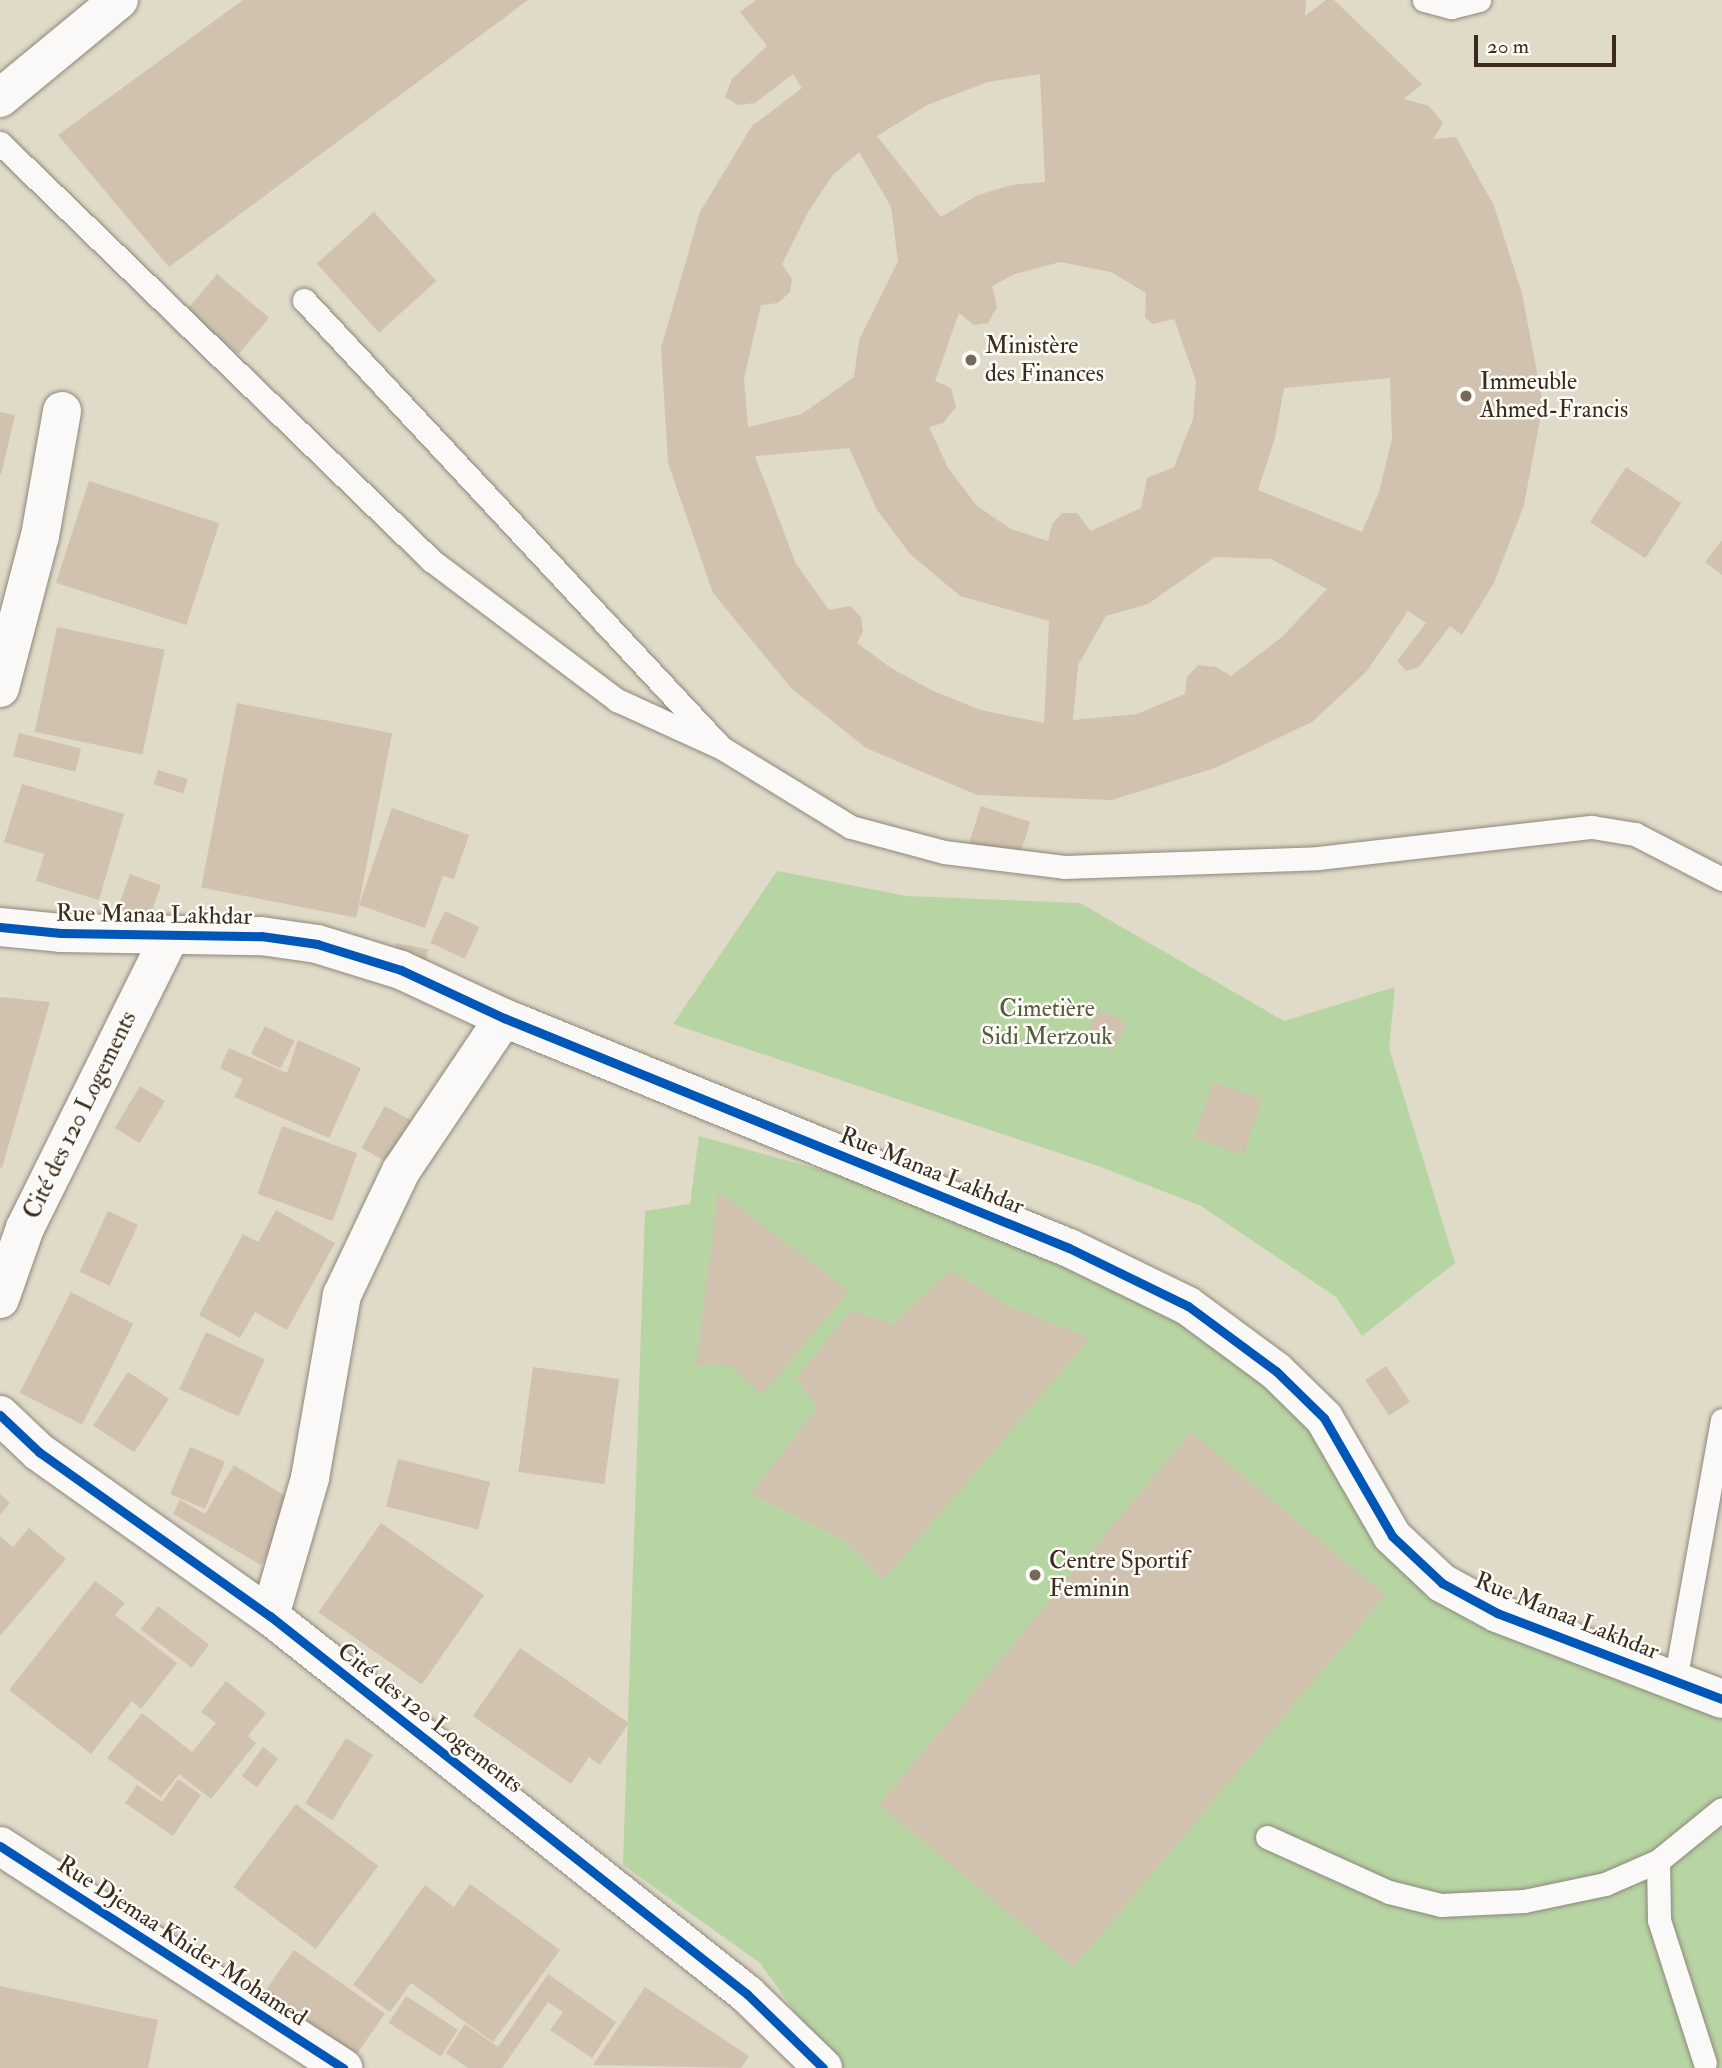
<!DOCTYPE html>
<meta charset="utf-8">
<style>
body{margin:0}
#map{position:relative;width:1722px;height:2068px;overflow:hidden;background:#e0dac8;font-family:"IM FELL Double Pica",serif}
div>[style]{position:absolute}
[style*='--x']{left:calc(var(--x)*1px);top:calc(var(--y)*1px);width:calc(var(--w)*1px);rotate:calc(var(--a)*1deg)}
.green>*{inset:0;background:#b7d4a3}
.building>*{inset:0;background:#d1c2af;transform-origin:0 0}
.roads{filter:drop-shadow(0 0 2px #8e887d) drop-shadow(0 0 2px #8e887d)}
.lane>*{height:23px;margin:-11.5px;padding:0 11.5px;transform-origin:11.5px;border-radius:11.5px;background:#faf9f7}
.street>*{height:38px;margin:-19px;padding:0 19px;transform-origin:19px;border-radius:19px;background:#faf9f7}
.cycleway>*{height:9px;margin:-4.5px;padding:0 4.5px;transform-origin:4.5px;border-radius:4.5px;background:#0057b8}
.dots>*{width:19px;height:19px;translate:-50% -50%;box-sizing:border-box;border:4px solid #fdfcf7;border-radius:50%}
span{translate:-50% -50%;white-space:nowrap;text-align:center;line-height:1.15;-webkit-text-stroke:5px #fdfcf7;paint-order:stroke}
.poi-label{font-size:24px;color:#3b2a1e}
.left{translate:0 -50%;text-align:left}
.street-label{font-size:24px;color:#3b2a1e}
.park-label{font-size:24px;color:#565c3d}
.scale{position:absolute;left:1474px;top:35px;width:142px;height:32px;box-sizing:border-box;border:4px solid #3b2a1e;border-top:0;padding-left:9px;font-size:21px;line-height:24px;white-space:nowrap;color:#3b2a1e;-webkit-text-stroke:5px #fdfcf7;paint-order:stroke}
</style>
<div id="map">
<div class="green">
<div style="clip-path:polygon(777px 871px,907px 896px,1080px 903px,1284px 1021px,1395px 987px,1389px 1048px,1455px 1263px,1362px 1336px,1336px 1297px,1201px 1206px,1101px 1167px,673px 1024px)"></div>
<div style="clip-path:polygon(699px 1136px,1057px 1236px,1272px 1358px,1463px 1604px,1722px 1701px,1722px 2068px,835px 2068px,760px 1963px,623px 1865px,645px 1211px,690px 1204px)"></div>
</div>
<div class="building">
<div style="clip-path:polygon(243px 0,528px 0,169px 267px,58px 135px)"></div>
<div style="clip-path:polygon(evenodd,756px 0,1306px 0,1305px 16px,1326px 0,1334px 0,1422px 84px,1404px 99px,1429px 106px,1443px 123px,1433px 139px,1456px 137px,1494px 206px,1522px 293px,1543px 404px,1524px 505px,1494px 583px,1462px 635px,1450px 626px,1419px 667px,1406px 671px,1397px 661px,1426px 623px,1408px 611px,1367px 671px,1312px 722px,1215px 768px,1112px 800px,977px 795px,866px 748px,791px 688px,713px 593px,668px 463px,661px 348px,700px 212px,752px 126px,802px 88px,793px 74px,755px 103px,738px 105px,725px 97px,732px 79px,767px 46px,740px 12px,756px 0,1040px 74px,1045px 182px,1011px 185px,978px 195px,941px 217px,877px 136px,927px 105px,988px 82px,1040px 74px,756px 0,859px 152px,891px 207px,898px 261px,859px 340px,854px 377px,802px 414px,748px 427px,744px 378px,761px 305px,778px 303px,790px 292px,792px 279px,782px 264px,808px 212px,832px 176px,859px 152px,756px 0,1060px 262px,1111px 272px,1146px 293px,1145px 318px,1153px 324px,1174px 319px,1196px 381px,1193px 419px,1174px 467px,1147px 478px,1141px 508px,1091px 531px,1077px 513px,1062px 513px,1052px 524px,1048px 541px,1011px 529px,977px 506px,948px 468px,929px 427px,943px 423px,956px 407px,951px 388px,935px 381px,959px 313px,974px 325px,988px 323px,997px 307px,992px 286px,1015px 274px,1060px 262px,756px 0,1390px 378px,1392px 439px,1379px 492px,1362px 532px,1258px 490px,1275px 438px,1284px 388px,1390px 378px,756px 0,849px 448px,877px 510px,910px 554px,960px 596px,1049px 621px,1044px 723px,981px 710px,933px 691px,891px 668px,857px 643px,863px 631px,861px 617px,850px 606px,829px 610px,796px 564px,755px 456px,849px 448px,756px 0,1215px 557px,1271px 559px,1327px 589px,1282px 637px,1231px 676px,1216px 667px,1198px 665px,1187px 677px,1185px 694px,1137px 714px,1073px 720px,1078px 665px,1106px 616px,1148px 604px,1215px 557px)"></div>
<div style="left:374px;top:212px;width:93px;height:77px;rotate:48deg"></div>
<div style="left:217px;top:274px;width:68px;height:48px;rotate:40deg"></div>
<div style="clip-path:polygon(0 412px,15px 415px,1px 475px,0 475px)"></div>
<div style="left:1626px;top:467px;width:66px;height:66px;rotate:33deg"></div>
<div style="left:89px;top:481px;width:137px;height:107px;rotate:18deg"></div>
<div style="clip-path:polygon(1722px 540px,1722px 575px,1705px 562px)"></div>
<div style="left:57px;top:627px;width:110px;height:107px;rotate:12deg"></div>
<div style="left:237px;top:703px;width:158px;height:188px;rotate:11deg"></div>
<div style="left:19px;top:733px;width:64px;height:24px;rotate:14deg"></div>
<div style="left:158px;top:770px;width:31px;height:15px;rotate:17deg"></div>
<div style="clip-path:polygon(22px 784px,124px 814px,99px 900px,36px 881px,44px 854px,4px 842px)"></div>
<div style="left:981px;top:806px;width:52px;height:41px;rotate:18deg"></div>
<div style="clip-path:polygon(392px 808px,469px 835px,454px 879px,443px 876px,425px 928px,359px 905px)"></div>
<div style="left:130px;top:874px;width:33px;height:38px;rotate:20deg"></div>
<div style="left:445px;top:911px;width:38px;height:35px;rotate:25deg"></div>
<div style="left:396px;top:943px;width:33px;height:24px;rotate:11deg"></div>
<div style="clip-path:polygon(0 997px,50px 1002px,2px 1168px,0 1167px)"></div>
<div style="left:1100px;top:1009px;width:31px;height:29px;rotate:29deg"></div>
<div style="left:265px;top:1026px;width:33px;height:31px;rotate:27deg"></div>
<div style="clip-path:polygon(298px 1040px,361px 1068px,329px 1138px,234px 1097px,243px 1079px,220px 1068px,229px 1048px,287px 1073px)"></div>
<div style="left:1213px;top:1082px;width:52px;height:59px;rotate:19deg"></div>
<div style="left:140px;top:1086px;width:29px;height:49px;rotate:31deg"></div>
<div style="left:385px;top:1106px;width:49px;height:48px;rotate:29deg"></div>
<div style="left:282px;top:1126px;width:80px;height:72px;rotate:20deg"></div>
<div style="clip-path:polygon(718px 1191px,849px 1291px,762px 1395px,731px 1366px,696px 1365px)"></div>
<div style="clip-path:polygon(276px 1210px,335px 1243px,287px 1330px,255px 1312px,240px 1338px,199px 1315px,243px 1234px,258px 1242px)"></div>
<div style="left:108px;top:1211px;width:33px;height:67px;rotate:25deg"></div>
<div style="clip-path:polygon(950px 1270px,1009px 1306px,1090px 1338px,883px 1580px,844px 1540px,750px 1494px,818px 1407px,796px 1378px,851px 1311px,893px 1324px)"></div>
<div style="left:71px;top:1292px;width:70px;height:113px;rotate:27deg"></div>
<div style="left:206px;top:1332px;width:65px;height:63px;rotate:25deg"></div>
<div style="left:1386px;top:1366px;width:43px;height:25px;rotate:56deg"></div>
<div style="left:533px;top:1367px;width:87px;height:106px;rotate:8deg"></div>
<div style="left:128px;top:1372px;width:49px;height:64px;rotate:33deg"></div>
<div style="left:1191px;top:1432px;width:254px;height:486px;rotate:40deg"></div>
<div style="left:190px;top:1447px;width:38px;height:51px;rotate:23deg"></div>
<div style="left:398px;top:1459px;width:95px;height:49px;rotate:14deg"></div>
<div style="clip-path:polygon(234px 1465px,297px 1503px,261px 1565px,173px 1514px,180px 1500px,205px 1514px)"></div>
<div style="clip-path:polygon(0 1494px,10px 1503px,0 1515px)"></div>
<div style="left:381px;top:1523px;width:126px;height:109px;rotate:35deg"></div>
<div style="clip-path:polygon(29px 1528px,66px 1559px,0 1636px,0 1536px,13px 1547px)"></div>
<div style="clip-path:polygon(95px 1581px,125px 1603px,115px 1615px,177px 1663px,141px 1709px,132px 1701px,91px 1754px,9px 1690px)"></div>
<div style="left:158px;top:1606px;width:64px;height:29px;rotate:37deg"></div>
<div style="clip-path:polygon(520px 1648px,629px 1723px,600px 1765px,589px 1757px,571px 1784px,473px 1716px)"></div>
<div style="clip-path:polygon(226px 1681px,266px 1713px,248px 1736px,256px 1743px,211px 1799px,179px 1774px,161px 1797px,107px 1758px,142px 1713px,192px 1752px,216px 1723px,201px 1712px)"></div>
<div style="left:346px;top:1738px;width:32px;height:77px;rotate:32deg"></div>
<div style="left:263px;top:1747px;width:19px;height:36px;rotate:36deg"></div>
<div style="clip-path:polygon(178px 1779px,201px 1795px,173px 1836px,125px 1803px,137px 1785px,162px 1802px)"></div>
<div style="left:296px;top:1804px;width:103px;height:104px;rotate:37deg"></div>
<div style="clip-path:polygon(470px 1884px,560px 1950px,493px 2042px,411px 1983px,390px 2012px,353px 1985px,425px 1885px,454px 1907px)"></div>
<div style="left:294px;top:1950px;width:111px;height:53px;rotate:35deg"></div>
<div style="clip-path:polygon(548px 1974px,616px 2022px,592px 2058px,550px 2030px,563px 2012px,548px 2002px,502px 2068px,468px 2068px,446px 2053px,465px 2024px,498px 2047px)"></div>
<div style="clip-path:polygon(0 1986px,158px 2020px,148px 2068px,0 2068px)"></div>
<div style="clip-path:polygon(645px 1987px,749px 2056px,741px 2068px,593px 2065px)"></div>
<div style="left:406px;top:1996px;width:62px;height:32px;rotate:33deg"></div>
</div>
<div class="roads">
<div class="lane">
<div style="--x:1424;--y:0;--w:28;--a:15"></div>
<div style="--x:1451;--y:7;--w:29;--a:-14"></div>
<div style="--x:0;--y:143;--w:600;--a:44.05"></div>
<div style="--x:431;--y:560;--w:233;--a:37"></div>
<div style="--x:617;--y:700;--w:115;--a:24.6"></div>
<div style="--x:722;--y:748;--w:151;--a:31.5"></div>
<div style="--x:851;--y:827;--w:96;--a:15"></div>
<div style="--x:944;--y:852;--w:121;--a:7.1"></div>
<div style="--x:1064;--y:867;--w:254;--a:-2"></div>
<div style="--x:1318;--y:858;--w:276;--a:-6.5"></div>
<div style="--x:1592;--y:827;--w:44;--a:9.2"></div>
<div style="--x:1635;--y:834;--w:98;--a:27.3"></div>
<div style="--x:304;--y:300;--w:606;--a:47.01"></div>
<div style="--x:1675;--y:1681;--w:265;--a:-79.8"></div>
<div style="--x:1267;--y:1837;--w:134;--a:24.3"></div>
<div style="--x:1389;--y:1892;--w:54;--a:14"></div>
<div style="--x:1441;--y:1905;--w:83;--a:-2.8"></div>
<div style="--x:1524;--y:1901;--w:83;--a:-11.9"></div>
<div style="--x:1605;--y:1884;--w:58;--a:-23.5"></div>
<div style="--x:1658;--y:1861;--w:82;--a:-39.1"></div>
<div style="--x:1658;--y:1861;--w:59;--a:89"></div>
<div style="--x:1659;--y:1920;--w:150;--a:72.2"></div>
</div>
<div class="street">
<div style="--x:0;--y:98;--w:154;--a:-39.5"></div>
<div style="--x:0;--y:688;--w:157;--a:-75.3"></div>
<div style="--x:40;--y:536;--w:127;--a:-80"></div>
<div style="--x:0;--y:927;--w:61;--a:5.6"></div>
<div style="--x:61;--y:933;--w:200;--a:0.9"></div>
<div style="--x:261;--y:936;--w:57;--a:8.1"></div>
<div style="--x:317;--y:944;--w:88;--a:17.2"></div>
<div style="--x:401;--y:970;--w:114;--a:25"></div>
<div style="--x:504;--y:1018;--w:610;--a:22.15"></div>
<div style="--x:1069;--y:1248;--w:132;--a:26"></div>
<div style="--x:1188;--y:1306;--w:109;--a:36.5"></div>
<div style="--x:1276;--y:1371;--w:67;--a:44.4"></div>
<div style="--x:1324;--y:1418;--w:136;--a:60"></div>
<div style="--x:1392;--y:1536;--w:69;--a:43.2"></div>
<div style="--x:1442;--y:1583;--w:63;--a:28.6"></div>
<div style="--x:1497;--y:1613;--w:241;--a:20.9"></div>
<div style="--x:0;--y:1299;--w:75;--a:-70.6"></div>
<div style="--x:25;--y:1228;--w:326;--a:-63.6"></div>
<div style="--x:0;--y:1415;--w:54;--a:43.5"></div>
<div style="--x:39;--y:1452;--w:283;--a:35.4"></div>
<div style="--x:270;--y:1616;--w:609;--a:38.4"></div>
<div style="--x:747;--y:1994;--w:106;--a:44.2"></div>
<div style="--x:270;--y:1616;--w:144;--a:-73.8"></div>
<div style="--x:310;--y:1478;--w:186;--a:-80.1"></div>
<div style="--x:342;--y:1295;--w:137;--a:-64.6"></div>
<div style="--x:401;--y:1171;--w:184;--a:-56.1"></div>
<div style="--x:0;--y:1846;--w:409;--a:32.9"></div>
</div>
</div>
<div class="cycleway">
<div style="--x:0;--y:927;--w:61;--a:5.6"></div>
<div style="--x:61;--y:933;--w:200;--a:0.9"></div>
<div style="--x:261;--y:936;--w:57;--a:8.1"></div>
<div style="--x:317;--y:944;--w:88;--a:17.2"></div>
<div style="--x:401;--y:970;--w:114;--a:25"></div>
<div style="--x:504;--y:1018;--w:610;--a:22.15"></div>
<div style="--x:1069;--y:1248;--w:132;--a:26"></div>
<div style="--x:1188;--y:1306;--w:109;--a:36.5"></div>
<div style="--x:1276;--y:1371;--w:67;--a:44.4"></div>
<div style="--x:1324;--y:1418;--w:136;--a:60"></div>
<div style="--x:1392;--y:1536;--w:69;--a:43.2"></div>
<div style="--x:1442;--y:1583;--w:63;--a:28.6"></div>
<div style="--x:1497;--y:1613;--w:241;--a:20.9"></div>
<div style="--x:0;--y:1415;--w:54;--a:43.5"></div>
<div style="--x:39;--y:1452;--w:283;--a:35.4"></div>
<div style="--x:270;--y:1616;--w:609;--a:38.4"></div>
<div style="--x:747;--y:1994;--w:106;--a:44.2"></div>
<div style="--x:0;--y:1846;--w:409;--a:32.9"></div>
</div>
<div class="dots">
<div style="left:971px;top:360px;background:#75685a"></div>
<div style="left:1466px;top:396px;background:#75685a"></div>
<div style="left:1035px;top:1575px;background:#75685a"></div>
</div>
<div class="poi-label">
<span class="left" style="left:985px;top:360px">Ministère<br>des Finances</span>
<span class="left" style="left:1480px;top:396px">Immeuble<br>Ahmed-Francis</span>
<span class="left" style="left:1049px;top:1575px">Centre Sportif<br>Feminin</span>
</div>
<div class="street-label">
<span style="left:154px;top:915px;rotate:1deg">Rue Manaa Lakhdar</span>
<span style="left:80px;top:1115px;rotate:-64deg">Cité des 120 Logements</span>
<span style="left:932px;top:1171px;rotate:22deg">Rue Manaa Lakhdar</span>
<span style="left:1567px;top:1616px;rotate:22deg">Rue Manaa Lakhdar</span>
<span style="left:430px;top:1718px;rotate:38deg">Cité des 120 Logements</span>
<span style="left:182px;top:1941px;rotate:33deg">Rue Djemaa Khider Mohamed</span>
</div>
<div class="park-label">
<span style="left:1047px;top:1023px">Cimetière<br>Sidi Merzouk</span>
</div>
<div class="scale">20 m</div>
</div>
